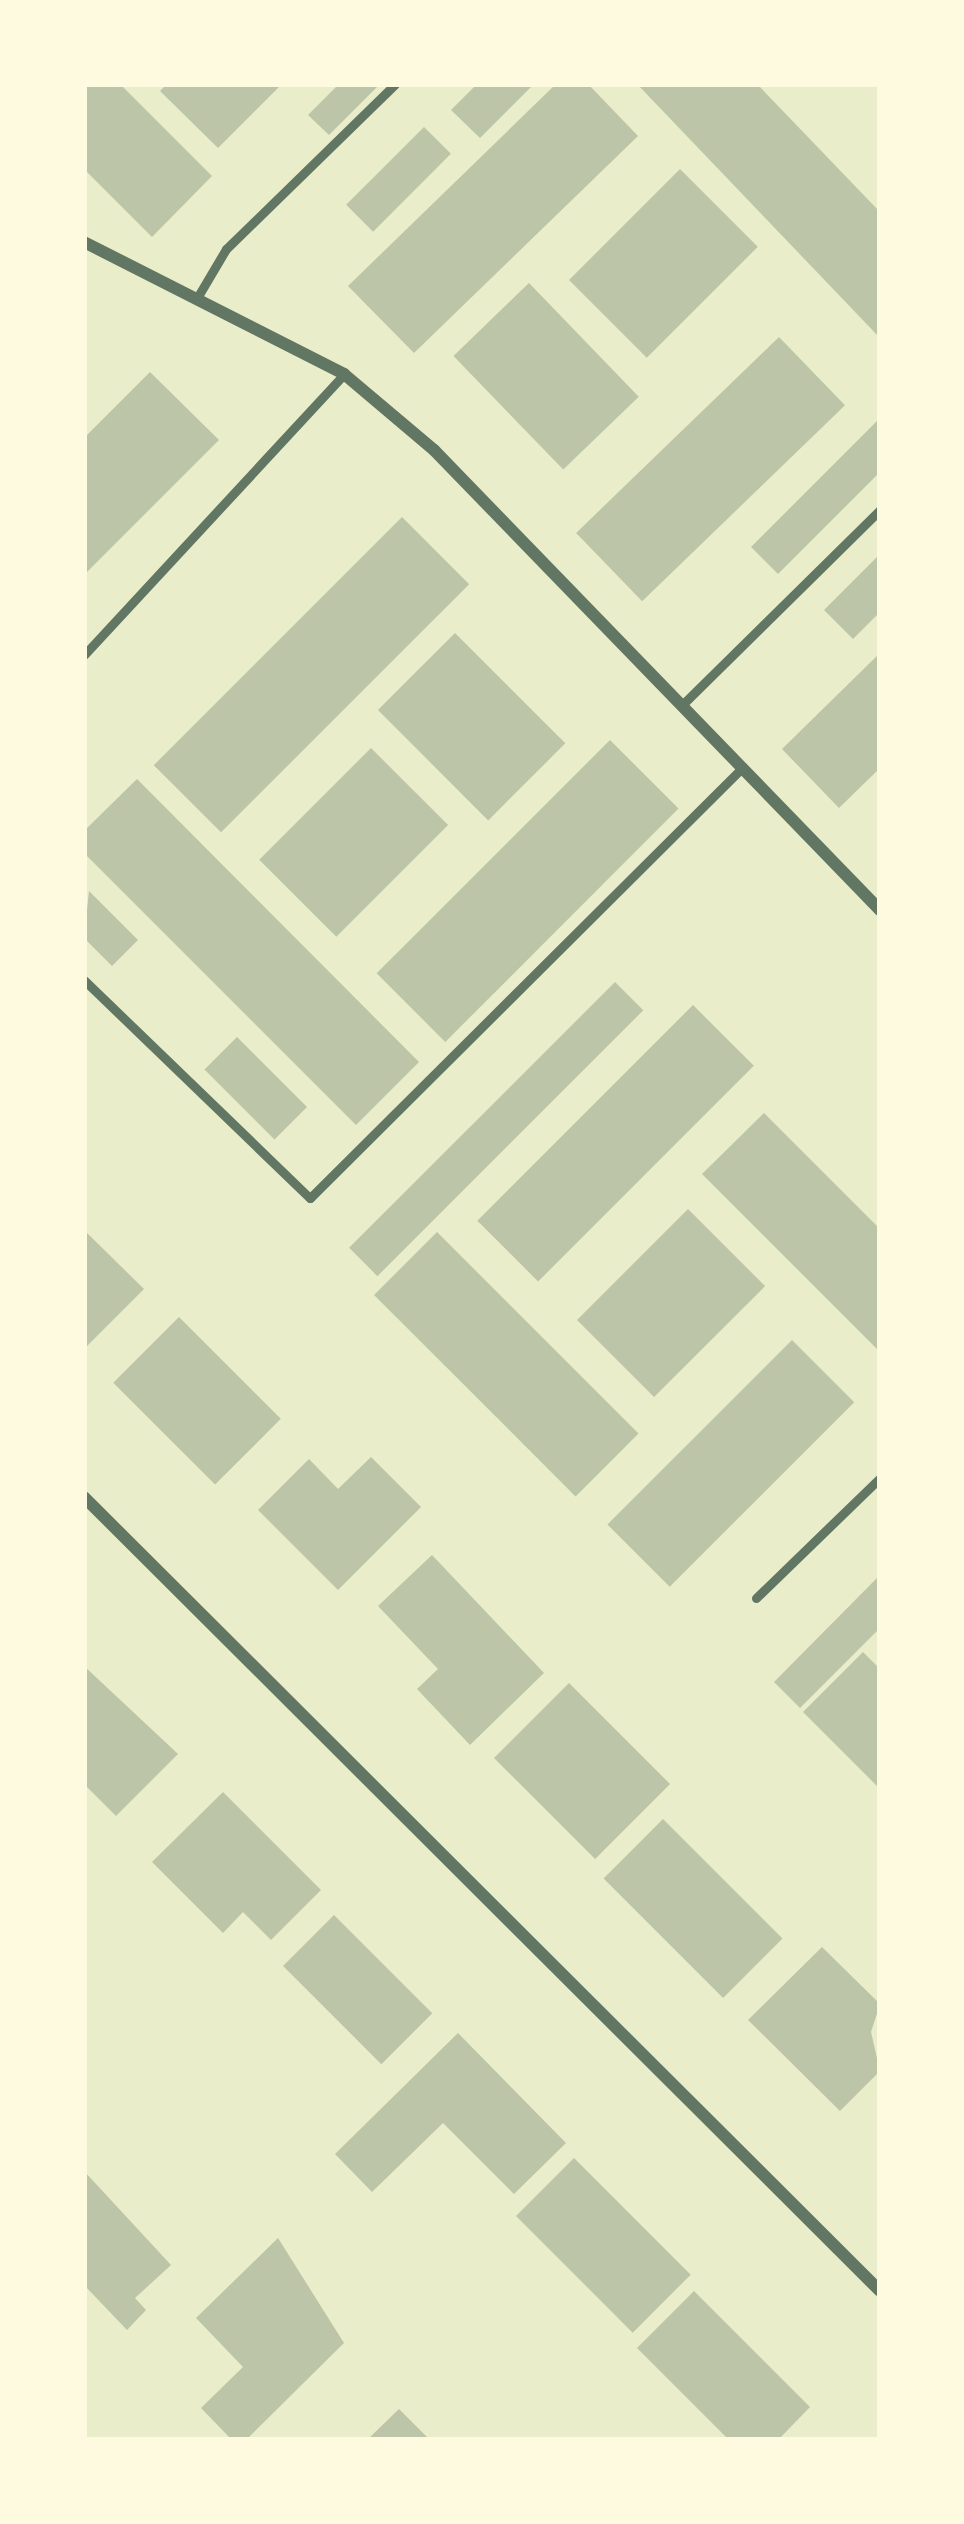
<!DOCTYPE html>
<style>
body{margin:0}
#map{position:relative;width:964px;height:2524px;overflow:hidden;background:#e9edc9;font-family:"PT Sans",sans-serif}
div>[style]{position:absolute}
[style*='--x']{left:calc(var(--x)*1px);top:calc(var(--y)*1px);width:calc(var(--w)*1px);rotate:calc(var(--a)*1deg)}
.building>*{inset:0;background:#bcc5a7;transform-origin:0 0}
.service>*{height:9px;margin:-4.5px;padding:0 4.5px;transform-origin:4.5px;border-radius:4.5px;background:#617663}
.minor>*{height:12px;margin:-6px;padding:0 6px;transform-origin:6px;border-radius:6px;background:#617663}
span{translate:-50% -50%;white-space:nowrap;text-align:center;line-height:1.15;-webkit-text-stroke:12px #fefae0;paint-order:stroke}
.frame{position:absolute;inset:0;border:87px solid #fefae0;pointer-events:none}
</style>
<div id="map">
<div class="building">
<div style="clip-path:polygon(84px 84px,120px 84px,212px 176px,152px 237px,84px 169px)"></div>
<div style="clip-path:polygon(167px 84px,282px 84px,218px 148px,160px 91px)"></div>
<div style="clip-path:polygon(339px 84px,380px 84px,329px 135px,308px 115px)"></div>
<div style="clip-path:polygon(477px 84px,534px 84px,480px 138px,451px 110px)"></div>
<div style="clip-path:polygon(556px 84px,588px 84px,638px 136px,414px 353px,348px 286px)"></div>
<div style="clip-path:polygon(637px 84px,757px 84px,880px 212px,880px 338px)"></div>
<div style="left:424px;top:127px;width:38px;height:110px;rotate:45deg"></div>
<div style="left:680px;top:169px;width:110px;height:157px;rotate:45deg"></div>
<div style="left:529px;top:283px;width:158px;height:105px;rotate:46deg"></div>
<div style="left:779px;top:337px;width:95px;height:282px;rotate:46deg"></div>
<div style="clip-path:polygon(150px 372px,219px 440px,84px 575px,84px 438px)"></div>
<div style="clip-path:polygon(880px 418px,880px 472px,778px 574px,751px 547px)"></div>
<div style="left:402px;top:517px;width:95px;height:351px;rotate:45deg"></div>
<div style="clip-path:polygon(880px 554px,880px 612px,853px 639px,824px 610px)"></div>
<div style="left:455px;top:633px;width:156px;height:109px;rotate:45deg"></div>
<div style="clip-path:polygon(880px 653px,880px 768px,839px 808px,782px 749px)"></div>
<div style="left:610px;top:740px;width:97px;height:330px;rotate:45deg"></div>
<div style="left:371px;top:748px;width:109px;height:158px;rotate:45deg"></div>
<div style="clip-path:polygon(137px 779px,419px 1062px,356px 1125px,84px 853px,84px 831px)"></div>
<div style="clip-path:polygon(89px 891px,138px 940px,112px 966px,84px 938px)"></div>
<div style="left:615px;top:982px;width:40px;height:376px;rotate:45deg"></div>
<div style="left:693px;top:1005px;width:86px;height:305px;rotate:45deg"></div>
<div style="left:237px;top:1037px;width:99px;height:46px;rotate:45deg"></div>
<div style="clip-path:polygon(764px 1113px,880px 1229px,880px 1352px,702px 1174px)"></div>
<div style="left:688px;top:1209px;width:109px;height:157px;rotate:45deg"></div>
<div style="clip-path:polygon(84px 1230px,144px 1289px,84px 1349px)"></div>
<div style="left:437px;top:1232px;width:285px;height:89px;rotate:45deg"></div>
<div style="left:179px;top:1317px;width:144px;height:93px;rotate:45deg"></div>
<div style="left:792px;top:1340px;width:88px;height:261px;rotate:45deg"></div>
<div style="clip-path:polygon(371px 1457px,421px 1507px,338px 1590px,258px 1510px,309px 1459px,338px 1489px)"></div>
<div style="clip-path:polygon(432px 1555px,544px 1673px,470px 1745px,417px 1689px,438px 1669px,378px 1606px)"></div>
<div style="clip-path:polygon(880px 1575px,880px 1628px,800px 1708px,774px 1682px)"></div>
<div style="clip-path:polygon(863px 1652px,880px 1669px,880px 1789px,803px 1712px)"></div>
<div style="clip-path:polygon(84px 1666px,178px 1754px,116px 1816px,84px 1784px)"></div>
<div style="left:569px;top:1683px;width:143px;height:106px;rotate:45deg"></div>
<div style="clip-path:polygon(223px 1792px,321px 1890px,271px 1940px,243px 1912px,223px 1933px,152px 1862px)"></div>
<div style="left:663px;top:1819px;width:169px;height:84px;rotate:45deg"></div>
<div style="left:334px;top:1915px;width:139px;height:72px;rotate:45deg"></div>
<div style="clip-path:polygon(822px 1947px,880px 2004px,871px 2032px,880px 2071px,840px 2111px,748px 2020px)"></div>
<div style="clip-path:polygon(458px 2033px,566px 2143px,514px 2194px,443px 2123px,372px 2192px,335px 2154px)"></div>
<div style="left:574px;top:2158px;width:165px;height:82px;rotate:45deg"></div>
<div style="clip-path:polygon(84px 2171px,171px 2265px,135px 2298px,146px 2310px,127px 2330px,84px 2285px)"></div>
<div style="clip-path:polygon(278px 2238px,344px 2343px,246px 2440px,232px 2440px,201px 2408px,243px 2367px,196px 2318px)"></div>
<div style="clip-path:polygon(694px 2291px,810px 2407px,778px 2440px,729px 2440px,637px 2348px)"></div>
<div style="clip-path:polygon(399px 2409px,430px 2440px,367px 2440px)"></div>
</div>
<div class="service">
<div style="--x:197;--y:298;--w:57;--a:-59.4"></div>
<div style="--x:226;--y:249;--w:236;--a:-44.3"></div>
<div style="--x:84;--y:655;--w:383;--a:-47.2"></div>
<div style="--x:682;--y:705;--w:278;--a:-44.6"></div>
<div style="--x:84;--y:980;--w:314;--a:44"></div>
<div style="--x:310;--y:1198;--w:610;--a:-44.87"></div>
<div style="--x:756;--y:1598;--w:173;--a:-44.1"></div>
</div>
<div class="minor">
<div style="--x:84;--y:242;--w:292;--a:26.9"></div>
<div style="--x:344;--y:374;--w:118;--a:40.2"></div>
<div style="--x:434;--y:450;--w:641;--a:45.89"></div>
<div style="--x:84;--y:1497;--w:1124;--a:44.93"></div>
</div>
<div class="frame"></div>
</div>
